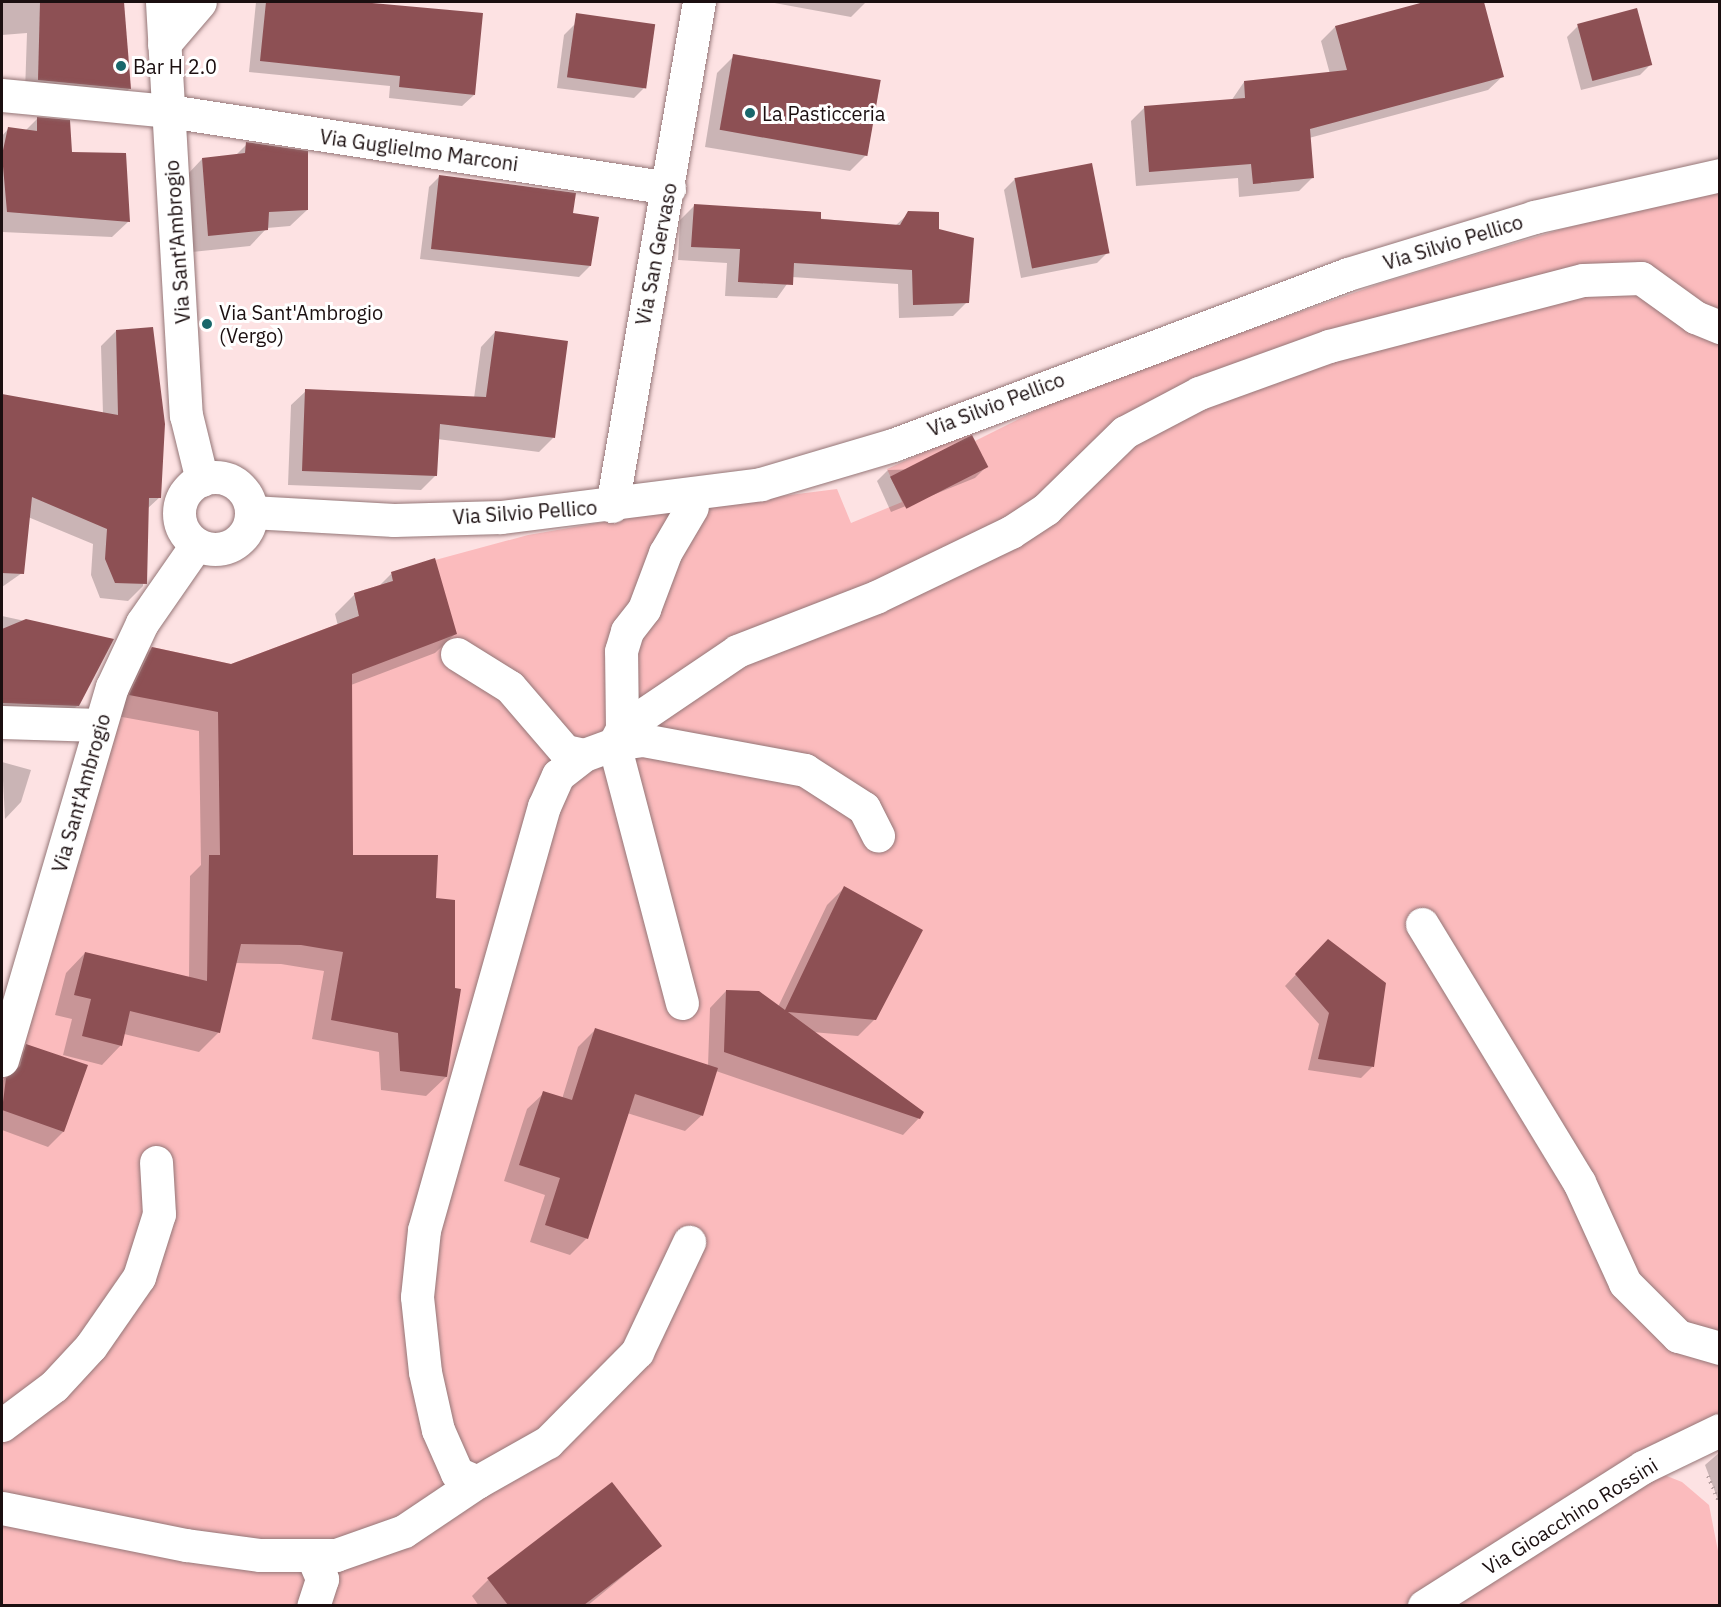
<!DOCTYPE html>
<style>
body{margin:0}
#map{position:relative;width:1721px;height:1607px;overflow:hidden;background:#fde2e3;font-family:"IBM Plex Sans",sans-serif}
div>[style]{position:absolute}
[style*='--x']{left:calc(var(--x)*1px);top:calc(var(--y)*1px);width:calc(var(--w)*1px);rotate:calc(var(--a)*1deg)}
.green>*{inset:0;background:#fbbbbd}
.shadow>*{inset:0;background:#0003}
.building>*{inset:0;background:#8d5054;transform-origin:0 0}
.path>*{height:4px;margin-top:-2px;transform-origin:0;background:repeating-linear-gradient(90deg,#b6a0a1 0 1.5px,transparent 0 6px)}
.roads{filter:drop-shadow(0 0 2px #947677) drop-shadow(0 0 2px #947677)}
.minor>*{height:33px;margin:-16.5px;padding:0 16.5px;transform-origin:16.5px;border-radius:16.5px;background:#fff}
.minor>.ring{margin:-16.5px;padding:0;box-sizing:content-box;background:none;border:33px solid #fff;border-radius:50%}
.dots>*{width:16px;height:16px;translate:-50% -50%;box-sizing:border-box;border:3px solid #fff;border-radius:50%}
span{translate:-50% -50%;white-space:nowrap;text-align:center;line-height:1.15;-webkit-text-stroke:6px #fff;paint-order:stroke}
.poi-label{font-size:20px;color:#1b0f10}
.left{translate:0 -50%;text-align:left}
.street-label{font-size:20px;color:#1b0f10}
.frame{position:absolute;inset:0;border:3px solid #1b0f10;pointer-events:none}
</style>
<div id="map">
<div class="green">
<div style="clip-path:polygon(1719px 190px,1719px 1430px,1644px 1467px,1682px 1482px,1709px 1505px,1719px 1556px,1719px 1605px,2px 1606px,2px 1066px,143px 645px,231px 664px,359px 616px,354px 593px,393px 581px,391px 572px,528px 535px,679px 509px,837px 489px,851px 523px,902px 502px,887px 469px,970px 431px,975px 441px,1073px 392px,1379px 284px,1562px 229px)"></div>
</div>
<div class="shadow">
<div style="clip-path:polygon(2px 2px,123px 2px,130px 88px,117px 101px,25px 92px,27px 33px,2px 35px)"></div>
<div style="clip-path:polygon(256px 2px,351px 2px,474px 95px,462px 106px,389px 98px,390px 86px,249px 72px)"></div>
<div style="clip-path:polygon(769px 2px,866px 2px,851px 17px)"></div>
<div style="clip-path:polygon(1430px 2px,1482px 2px,1503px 76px,1488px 90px,1309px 138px,1313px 177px,1299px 191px,1239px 197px,1238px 178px,1136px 186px,1131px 121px,1145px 107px,1231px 101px,1244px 82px,1330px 74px,1321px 41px,1335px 27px)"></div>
<div style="clip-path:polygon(575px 24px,645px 87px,634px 98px,557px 88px,564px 35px)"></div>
<div style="clip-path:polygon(1578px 26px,1651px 64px,1640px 75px,1581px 90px,1567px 37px)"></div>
<div style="clip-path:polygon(734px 56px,867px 154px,850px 171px,705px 147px,717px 73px)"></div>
<div style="clip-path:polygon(37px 119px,129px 221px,112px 237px,2px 232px,2px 136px,8px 129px,25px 131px)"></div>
<div style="clip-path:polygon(247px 144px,307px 210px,290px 226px,267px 228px,250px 246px,192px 252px,186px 176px,202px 159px,235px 156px)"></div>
<div style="clip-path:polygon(440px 176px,571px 214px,590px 266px,579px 277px,420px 259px,429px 187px)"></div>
<div style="clip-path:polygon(1015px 179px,1108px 252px,1097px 263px,1021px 278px,1004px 190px)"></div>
<div style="clip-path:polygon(694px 206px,895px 226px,909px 213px,937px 230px,967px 302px,953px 316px,899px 318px,898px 284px,792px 277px,777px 298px,725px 296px,727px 263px,678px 260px,680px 220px)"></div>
<div style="clip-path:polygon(116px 331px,160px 497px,147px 509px,143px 586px,128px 601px,100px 598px,91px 575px,93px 544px,28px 517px,22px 573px,2px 587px,2px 399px,103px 414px,101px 346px)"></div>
<div style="clip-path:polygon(495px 332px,553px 438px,539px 452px,437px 439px,436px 475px,421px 490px,288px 485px,291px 405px,306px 391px,474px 398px,481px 347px)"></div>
<div style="clip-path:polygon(986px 467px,975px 478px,891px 512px,877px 481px,888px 470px)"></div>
<div style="clip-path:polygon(391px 574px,455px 634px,435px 653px,351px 685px,351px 857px,435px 899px,446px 1077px,426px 1096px,381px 1090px,379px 1052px,312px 1039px,324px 971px,281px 964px,235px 963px,219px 1032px,199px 1052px,124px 1034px,121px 1045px,102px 1065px,63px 1055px,72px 1019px,55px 1015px,66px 973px,85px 953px,189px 978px,190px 876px,201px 865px,199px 731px,111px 715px,132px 668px,152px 648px,231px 666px,338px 626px,335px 614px,355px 594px,378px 587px)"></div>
<div style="clip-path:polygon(2px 616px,112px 640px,78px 705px,62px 721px,2px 722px)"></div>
<div style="clip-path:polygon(2px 762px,31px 770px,21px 802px,5px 819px)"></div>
<div style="clip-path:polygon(844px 888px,875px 1019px,858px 1036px,812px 1032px,919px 1118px,903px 1135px,716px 1071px,702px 1115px,685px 1131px,627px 1113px,587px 1238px,570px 1255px,530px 1242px,545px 1195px,504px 1181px,527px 1109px,544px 1093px,562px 1099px,578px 1047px,595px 1030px,708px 1066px,710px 1008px,726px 991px,778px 1007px,827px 905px)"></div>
<div style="clip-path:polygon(1317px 952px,1372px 1067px,1361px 1078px,1308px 1070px,1319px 1024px,1285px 986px)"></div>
<div style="clip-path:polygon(27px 1046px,86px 1066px,63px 1132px,48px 1147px,2px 1130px,2px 1082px)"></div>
<div style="clip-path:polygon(1720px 1452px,1720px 1505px,1705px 1465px)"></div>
<div style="clip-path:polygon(660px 1546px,587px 1606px,479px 1606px,472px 1596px,488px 1580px)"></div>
</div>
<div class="building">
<div style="clip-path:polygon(40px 2px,124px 2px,131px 89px,38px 80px)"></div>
<div style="clip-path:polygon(266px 2px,361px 2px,483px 13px,475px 95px,399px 87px,400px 76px,260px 61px)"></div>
<div style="clip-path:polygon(1424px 2px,1484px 2px,1504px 77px,1310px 129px,1314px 178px,1253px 184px,1251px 164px,1149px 172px,1144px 106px,1245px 98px,1244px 81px,1347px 70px,1335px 26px)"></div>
<div style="left:1637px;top:8px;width:59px;height:62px;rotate:75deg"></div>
<div style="left:576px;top:13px;width:80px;height:65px;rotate:8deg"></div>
<div style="left:733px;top:54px;width:150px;height:77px;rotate:10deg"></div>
<div style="clip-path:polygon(37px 117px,70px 120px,72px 152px,126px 153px,130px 222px,7px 212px,2px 155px,8px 127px,37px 131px)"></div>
<div style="clip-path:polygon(246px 142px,308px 151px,308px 210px,269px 212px,268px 230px,208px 236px,202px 158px,245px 153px)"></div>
<div style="left:1092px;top:163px;width:92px;height:79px;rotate:79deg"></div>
<div style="clip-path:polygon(439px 175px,576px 193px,573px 213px,599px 217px,591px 266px,431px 249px)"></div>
<div style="clip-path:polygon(694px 204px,821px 212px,821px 219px,900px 225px,908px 211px,939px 212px,939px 229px,974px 238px,969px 303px,913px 305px,912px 270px,794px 263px,793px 285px,738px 282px,740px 249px,691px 247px)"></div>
<div style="clip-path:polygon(153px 327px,165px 424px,161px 498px,149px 498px,147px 584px,115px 583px,105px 559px,107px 529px,32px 497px,24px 574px,2px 573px,2px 394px,118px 415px,116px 330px)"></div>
<div style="clip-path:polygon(495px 331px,568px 341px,555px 438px,440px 424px,437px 476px,302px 471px,305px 389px,486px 397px)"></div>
<div style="left:972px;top:435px;width:36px;height:92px;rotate:63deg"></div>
<div style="clip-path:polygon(435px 558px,457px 634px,352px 674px,353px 855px,438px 855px,436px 898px,455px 900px,455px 988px,461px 989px,447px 1077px,400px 1071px,398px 1033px,331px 1020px,343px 952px,301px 945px,241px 944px,220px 1033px,130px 1011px,122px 1046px,82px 1036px,91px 999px,74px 995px,85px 952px,207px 981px,209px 855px,220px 855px,218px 712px,129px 695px,152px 647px,231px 664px,359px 616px,354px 593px,393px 581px,391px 572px)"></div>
<div style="clip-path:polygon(26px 619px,114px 639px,79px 706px,2px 703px,2px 629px)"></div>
<div style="clip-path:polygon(844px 886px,923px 930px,876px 1020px,788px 1012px,924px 1112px,920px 1119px,724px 1052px,726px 990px,759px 991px,785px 1010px)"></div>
<div style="clip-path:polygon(1328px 939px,1386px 983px,1374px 1067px,1318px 1059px,1329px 1013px,1295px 974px)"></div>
<div style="clip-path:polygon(595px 1028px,718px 1068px,703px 1116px,635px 1094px,588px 1239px,545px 1225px,560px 1178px,519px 1165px,543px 1091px,572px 1100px)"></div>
<div style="clip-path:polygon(26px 1044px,88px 1065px,64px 1132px,2px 1110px,6px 1078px,20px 1066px)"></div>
<div style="clip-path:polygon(612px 1482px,662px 1546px,584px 1605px,508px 1605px,487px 1578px)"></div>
</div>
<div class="path">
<div style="--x:1708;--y:1476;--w:30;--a:67"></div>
</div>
<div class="roads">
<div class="minor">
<div style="--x:162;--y:2;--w:414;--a:86.7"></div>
<div style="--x:186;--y:415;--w:67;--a:76.2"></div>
<div style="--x:164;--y:44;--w:55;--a:-49.4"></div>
<div style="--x:2;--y:95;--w:168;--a:5.5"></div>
<div style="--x:169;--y:111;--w:506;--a:8.75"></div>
<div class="ring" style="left:179px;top:477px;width:39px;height:39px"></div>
<div style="--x:612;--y:506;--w:511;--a:-80.21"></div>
<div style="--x:251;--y:512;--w:143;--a:3.2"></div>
<div style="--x:394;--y:520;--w:107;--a:-1.6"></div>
<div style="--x:501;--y:517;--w:262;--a:-7.2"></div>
<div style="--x:761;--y:484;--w:138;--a:-16.5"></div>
<div style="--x:893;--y:445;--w:486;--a:-20.6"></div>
<div style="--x:1348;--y:274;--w:195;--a:-17"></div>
<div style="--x:1534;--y:217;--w:191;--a:-12.7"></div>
<div style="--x:457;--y:654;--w:62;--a:31.9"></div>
<div style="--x:510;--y:687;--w:84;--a:49.3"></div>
<div style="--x:565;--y:751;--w:19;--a:12"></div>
<div style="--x:584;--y:755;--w:32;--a:-20"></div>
<div style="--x:614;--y:744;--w:17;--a:-62"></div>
<div style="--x:622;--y:729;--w:78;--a:-90.7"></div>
<div style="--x:621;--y:651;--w:21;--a:-73"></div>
<div style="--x:627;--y:631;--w:28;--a:-52"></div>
<div style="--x:644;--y:609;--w:60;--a:-69.4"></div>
<div style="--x:665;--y:553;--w:53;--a:-59.6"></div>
<div style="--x:2;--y:722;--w:98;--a:1.8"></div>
<div style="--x:622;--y:729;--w:139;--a:-34.1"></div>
<div style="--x:737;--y:651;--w:149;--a:-21.2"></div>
<div style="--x:876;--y:597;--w:150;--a:-25.7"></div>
<div style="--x:1011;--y:532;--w:42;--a:-33.3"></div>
<div style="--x:1046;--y:509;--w:110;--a:-44.3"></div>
<div style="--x:1125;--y:432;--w:84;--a:-27.8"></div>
<div style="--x:1199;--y:393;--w:138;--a:-19.9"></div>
<div style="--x:1329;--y:346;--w:262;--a:-14.6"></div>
<div style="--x:1583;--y:280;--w:58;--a:-2"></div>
<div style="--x:1641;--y:278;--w:67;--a:35.8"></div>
<div style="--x:1695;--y:317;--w:27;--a:22"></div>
<div style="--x:584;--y:755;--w:33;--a:142"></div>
<div style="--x:558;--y:775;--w:34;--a:114"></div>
<div style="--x:544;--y:806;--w:441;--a:105.8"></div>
<div style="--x:424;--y:1230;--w:67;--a:96"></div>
<div style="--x:417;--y:1297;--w:75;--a:83.9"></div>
<div style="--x:425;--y:1372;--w:59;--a:77.4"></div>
<div style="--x:438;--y:1430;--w:47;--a:66.2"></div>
<div style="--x:457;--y:1473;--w:22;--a:24"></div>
<div style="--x:477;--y:1482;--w:81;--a:-29.4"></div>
<div style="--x:548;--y:1442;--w:127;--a:-45.3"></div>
<div style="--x:637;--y:1352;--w:122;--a:-64.7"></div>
<div style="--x:1422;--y:924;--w:302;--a:58.7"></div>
<div style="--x:1579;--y:1182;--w:111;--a:65.5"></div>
<div style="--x:1625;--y:1283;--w:75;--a:45"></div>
<div style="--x:1678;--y:1336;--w:44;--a:15.9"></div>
<div style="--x:682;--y:1003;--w:268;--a:-104.7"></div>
<div style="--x:614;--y:744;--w:29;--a:-8"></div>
<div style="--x:643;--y:740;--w:165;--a:10.5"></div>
<div style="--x:805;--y:770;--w:70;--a:32.8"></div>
<div style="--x:864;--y:808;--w:31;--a:63"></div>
<div style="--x:2;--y:1060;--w:389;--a:-73.6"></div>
<div style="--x:112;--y:687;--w:71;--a:-64.9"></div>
<div style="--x:142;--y:623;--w:96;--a:-55.2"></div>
<div style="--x:2;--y:1425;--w:65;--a:-36.9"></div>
<div style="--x:54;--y:1386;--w:54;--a:-47.2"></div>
<div style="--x:91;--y:1346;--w:84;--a:-55.2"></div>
<div style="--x:139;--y:1277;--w:66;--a:-72.4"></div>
<div style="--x:159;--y:1214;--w:52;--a:-93.3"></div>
<div style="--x:2;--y:1508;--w:188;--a:11.4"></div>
<div style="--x:186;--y:1545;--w:75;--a:7.7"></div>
<div style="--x:260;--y:1555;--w:76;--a:0"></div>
<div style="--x:336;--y:1555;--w:72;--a:-19.4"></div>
<div style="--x:404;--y:1531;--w:88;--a:-33.9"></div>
<div style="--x:312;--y:1555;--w:26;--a:67"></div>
<div style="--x:322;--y:1579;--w:28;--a:108"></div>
<div style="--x:1424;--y:1606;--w:259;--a:-32.4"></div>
<div style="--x:1643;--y:1467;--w:85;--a:-25.7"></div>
</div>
</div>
<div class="dots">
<div style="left:121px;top:66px;background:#19676b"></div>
<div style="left:750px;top:113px;background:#19676b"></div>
<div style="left:207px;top:324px;background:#19676b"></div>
</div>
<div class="poi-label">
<span class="left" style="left:133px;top:66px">Bar H 2.0</span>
<span class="left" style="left:762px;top:113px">La Pasticceria</span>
<span class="left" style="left:219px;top:324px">Via Sant'Ambrogio<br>(Vergo)</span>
</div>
<div class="street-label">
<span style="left:419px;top:150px;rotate:8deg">Via Guglielmo Marconi</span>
<span style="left:177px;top:242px;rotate:-94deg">Via Sant'Ambrogio</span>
<span style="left:1453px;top:242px;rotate:-17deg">Via Silvio Pellico</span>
<span style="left:656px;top:254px;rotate:-79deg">Via San Gervaso</span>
<span style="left:996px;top:404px;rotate:-21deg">Via Silvio Pellico</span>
<span style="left:525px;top:512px;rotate:-4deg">Via Silvio Pellico</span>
<span style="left:81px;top:793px;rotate:-74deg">Via Sant'Ambrogio</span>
<span style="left:1570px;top:1516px;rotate:-32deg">Via Gioacchino Rossini</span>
</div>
<div class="frame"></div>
</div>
